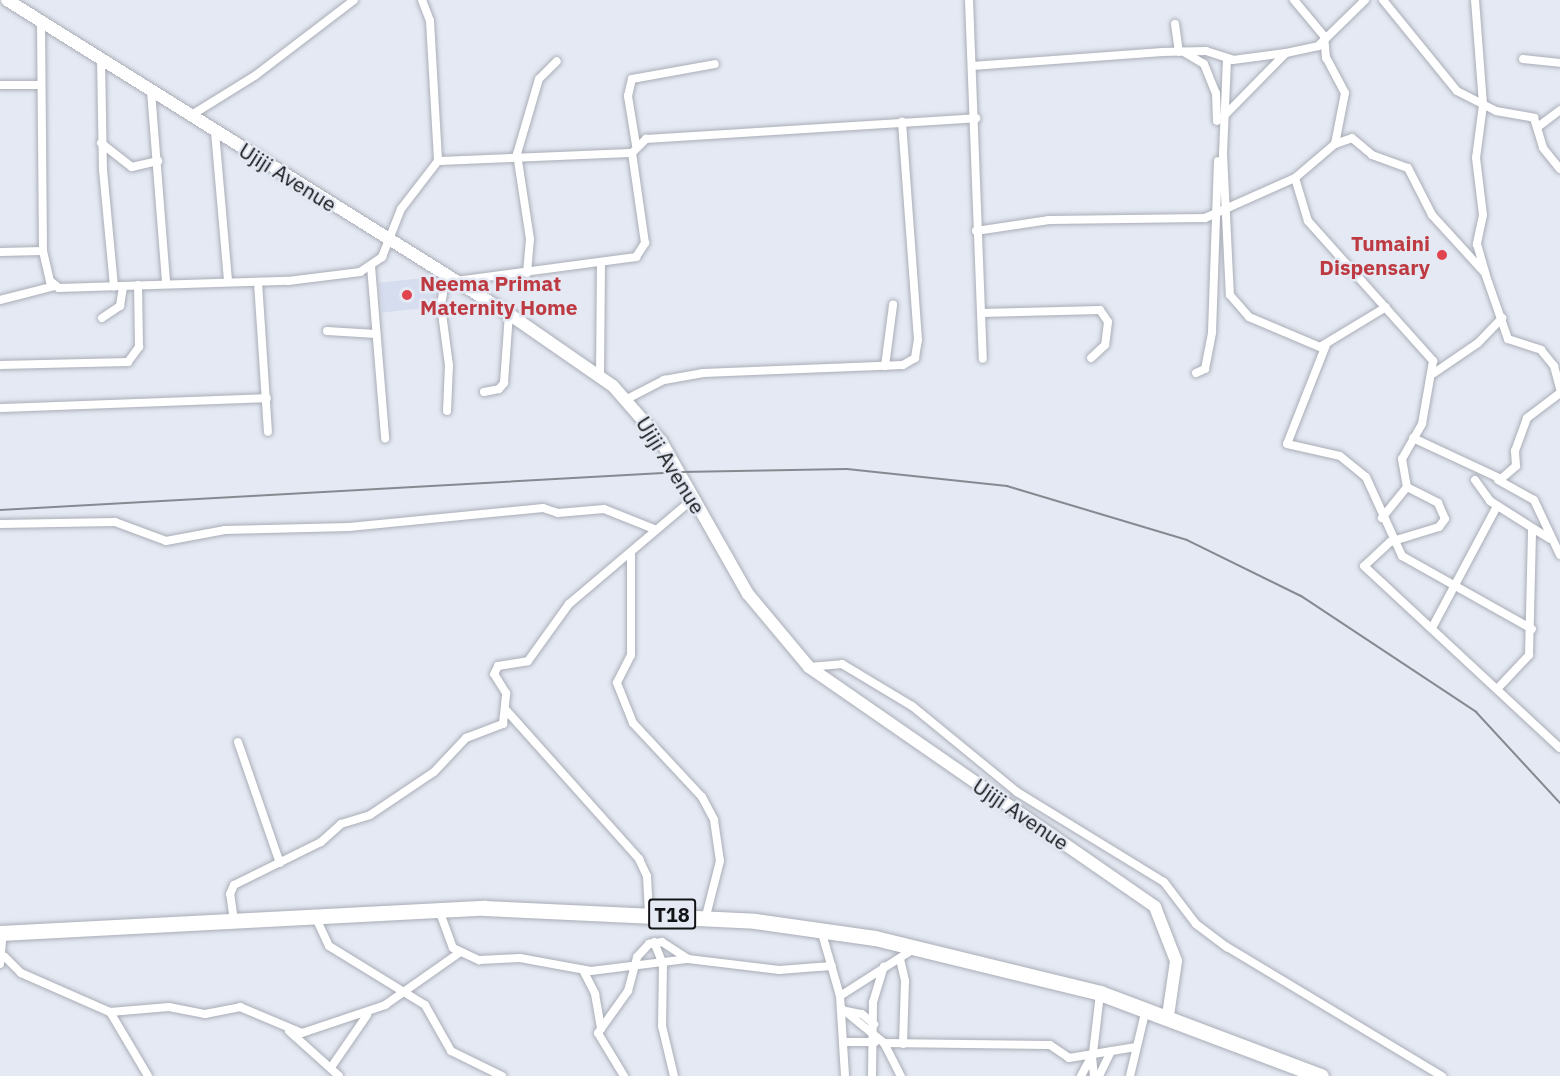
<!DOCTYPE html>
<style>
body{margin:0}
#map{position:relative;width:1560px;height:1076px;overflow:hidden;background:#e4e9f3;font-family:"IBM Plex Sans",sans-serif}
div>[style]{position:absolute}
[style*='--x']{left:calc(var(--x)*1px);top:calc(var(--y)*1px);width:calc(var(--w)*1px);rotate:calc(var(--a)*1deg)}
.built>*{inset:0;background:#d6ddee;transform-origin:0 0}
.roads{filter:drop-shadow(0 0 2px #a9adb6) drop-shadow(0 0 2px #a9adb6)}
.street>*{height:8px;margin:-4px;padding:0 4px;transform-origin:4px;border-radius:4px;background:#fff}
.secondary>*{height:12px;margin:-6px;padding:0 6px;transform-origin:6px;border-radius:6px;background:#fff}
.highway>*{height:15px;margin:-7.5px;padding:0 7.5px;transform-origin:7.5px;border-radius:7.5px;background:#fff}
.rail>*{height:2px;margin:-1px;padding:0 1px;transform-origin:1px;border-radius:1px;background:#868990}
.dots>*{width:16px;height:16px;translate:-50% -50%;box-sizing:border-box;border:3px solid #e4e9f3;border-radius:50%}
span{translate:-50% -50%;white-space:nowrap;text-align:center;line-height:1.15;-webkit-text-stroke:5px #e4e9f3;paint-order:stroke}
.shield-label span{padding:2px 4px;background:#e4e9f3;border:2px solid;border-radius:4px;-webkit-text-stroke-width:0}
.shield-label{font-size:20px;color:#131417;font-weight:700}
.street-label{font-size:21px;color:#131417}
.health-label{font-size:21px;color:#be3a42;font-weight:700}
.right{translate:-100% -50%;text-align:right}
.left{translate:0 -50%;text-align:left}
</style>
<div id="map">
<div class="built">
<div style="left:433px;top:277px;width:30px;height:54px;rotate:84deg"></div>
</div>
<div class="roads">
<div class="street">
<div style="--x:422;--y:0;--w:22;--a:69"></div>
<div style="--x:430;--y:21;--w:140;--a:86.7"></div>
<div style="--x:969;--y:0;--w:359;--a:87.8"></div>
<div style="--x:1383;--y:0;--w:117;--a:50.9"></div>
<div style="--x:1457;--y:91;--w:44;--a:27.1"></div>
<div style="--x:1496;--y:111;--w:39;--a:10"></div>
<div style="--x:1534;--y:118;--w:31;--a:73"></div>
<div style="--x:1543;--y:148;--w:27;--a:51"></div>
<div style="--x:1475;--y:0;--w:105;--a:85.6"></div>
<div style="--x:1483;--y:105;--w:53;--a:97.5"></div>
<div style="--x:1476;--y:158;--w:57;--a:83"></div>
<div style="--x:1483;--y:215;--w:30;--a:102"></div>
<div style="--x:1477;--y:244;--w:29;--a:74"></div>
<div style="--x:41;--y:21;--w:230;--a:89.5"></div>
<div style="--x:43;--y:251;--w:31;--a:77"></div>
<div style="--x:50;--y:281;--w:11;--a:38"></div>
<div style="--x:59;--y:288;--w:229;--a:-1.8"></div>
<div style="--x:288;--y:281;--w:73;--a:-7.1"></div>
<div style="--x:360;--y:272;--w:27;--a:-34"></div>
<div style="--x:382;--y:257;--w:52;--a:-68.4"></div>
<div style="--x:401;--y:209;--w:61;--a:-52.4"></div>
<div style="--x:438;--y:161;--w:194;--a:-2.4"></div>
<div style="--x:1175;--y:24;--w:28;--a:82"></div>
<div style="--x:1184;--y:52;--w:23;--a:31"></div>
<div style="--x:1204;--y:64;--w:31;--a:68"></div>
<div style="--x:1216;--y:93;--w:28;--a:88"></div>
<div style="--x:101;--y:58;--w:112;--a:89"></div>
<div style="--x:103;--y:170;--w:117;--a:84.6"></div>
<div style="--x:1227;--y:59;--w:95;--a:92.4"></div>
<div style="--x:1223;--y:154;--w:141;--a:87.2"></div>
<div style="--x:1230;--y:295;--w:29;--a:49"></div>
<div style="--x:1249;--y:317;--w:77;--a:22.9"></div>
<div style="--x:1320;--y:347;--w:77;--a:-31.2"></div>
<div style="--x:1523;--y:59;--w:37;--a:6"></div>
<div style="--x:972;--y:66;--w:191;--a:-4.2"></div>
<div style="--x:1162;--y:52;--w:44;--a:-1.3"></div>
<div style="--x:1206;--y:51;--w:28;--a:18"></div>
<div style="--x:1233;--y:60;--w:53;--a:-7.5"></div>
<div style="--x:1286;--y:53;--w:33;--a:-12"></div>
<div style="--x:1318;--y:46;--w:66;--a:-44.4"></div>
<div style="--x:0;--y:85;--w:40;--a:0"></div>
<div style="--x:151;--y:91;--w:193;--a:85.5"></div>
<div style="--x:190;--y:116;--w:78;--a:-31.8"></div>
<div style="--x:256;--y:75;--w:123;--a:-37.4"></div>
<div style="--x:1224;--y:116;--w:88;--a:-45.5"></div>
<div style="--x:1539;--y:126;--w:26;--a:-37"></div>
<div style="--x:215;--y:132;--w:150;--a:85"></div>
<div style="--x:101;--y:143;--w:39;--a:38"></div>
<div style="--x:132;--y:167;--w:27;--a:-13"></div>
<div style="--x:1335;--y:144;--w:18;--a:-19"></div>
<div style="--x:1352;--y:138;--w:26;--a:40"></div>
<div style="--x:1372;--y:155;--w:38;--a:20"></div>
<div style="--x:1408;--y:168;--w:53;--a:62.9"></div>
<div style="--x:1432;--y:215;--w:79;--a:47.6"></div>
<div style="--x:1485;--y:273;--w:70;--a:70.8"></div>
<div style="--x:1508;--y:339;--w:35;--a:18"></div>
<div style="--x:1541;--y:350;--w:21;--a:51"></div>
<div style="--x:1554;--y:366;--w:24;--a:75"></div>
<div style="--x:636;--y:145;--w:50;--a:-99.3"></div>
<div style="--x:628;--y:96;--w:17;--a:-77"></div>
<div style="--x:632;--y:79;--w:84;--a:-10.2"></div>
<div style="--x:1295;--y:178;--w:45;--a:73.2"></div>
<div style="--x:1308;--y:221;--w:188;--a:48.2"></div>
<div style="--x:1433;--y:361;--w:64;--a:99.9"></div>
<div style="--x:1422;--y:424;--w:40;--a:119.7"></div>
<div style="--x:1402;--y:459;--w:28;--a:80"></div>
<div style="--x:1407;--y:487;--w:40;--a:129"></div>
<div style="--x:976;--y:231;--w:74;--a:-8.6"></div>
<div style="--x:1049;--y:220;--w:156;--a:-0.7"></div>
<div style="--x:1205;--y:218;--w:98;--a:-24"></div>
<div style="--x:1295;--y:178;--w:52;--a:-40.4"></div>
<div style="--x:1335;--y:144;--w:52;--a:-78.9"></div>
<div style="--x:1345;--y:93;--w:40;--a:-118"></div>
<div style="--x:1326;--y:58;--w:22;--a:-95"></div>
<div style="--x:1324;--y:36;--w:47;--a:-129.8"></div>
<div style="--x:0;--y:252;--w:43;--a:-1.3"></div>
<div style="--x:371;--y:266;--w:173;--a:85.3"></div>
<div style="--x:527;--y:273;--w:34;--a:-85"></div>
<div style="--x:530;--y:239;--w:86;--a:-98.7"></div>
<div style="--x:517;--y:154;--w:78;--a:-73.7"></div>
<div style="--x:539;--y:79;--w:25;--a:-45"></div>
<div style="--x:446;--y:274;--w:32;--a:99"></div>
<div style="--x:441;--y:306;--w:60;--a:82.3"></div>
<div style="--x:449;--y:365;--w:46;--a:92.5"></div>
<div style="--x:456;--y:281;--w:182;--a:-7.6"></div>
<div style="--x:636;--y:257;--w:17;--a:-57"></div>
<div style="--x:645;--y:243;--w:91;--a:-98.2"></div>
<div style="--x:632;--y:153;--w:20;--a:-45"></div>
<div style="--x:646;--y:139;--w:331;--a:-3.6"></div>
<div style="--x:258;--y:282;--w:150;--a:86.2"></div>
<div style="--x:0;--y:300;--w:57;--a:-14.3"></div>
<div style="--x:981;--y:313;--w:119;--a:-1.4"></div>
<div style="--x:1100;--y:310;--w:14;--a:56"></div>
<div style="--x:1108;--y:322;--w:23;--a:97"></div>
<div style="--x:1105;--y:345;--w:19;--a:137"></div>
<div style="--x:102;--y:318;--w:22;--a:-34"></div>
<div style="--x:120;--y:306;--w:20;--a:-81"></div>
<div style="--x:327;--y:331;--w:49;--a:3.5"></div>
<div style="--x:1326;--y:345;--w:106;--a:111.5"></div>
<div style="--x:1287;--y:444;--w:54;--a:12.8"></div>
<div style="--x:1340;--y:456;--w:33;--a:39"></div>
<div style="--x:1366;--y:477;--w:87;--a:65.5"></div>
<div style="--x:1402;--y:556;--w:149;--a:29.3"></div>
<div style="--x:0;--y:365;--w:128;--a:-1.3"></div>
<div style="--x:128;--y:362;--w:19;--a:-54"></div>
<div style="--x:139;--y:347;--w:62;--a:-90.9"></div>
<div style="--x:885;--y:366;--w:62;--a:-82.5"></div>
<div style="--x:1196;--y:373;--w:10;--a:-24"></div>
<div style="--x:1205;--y:369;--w:38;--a:-79"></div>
<div style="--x:1212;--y:332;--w:171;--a:-88"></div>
<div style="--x:1434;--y:373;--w:53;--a:-34.3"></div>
<div style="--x:1478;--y:343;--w:35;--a:-46"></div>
<div style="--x:600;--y:376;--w:113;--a:-89.5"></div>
<div style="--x:484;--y:392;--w:15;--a:-11"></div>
<div style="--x:499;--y:389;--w:8;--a:-50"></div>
<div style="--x:504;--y:383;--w:69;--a:-85.9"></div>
<div style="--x:627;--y:399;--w:42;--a:-27.2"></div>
<div style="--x:664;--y:380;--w:40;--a:-10"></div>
<div style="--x:703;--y:373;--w:200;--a:-2.3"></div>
<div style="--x:903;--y:365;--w:14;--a:-30"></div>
<div style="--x:915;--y:358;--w:18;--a:-81"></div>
<div style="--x:918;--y:340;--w:219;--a:-94.2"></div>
<div style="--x:0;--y:408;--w:267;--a:-2.1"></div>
<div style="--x:1413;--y:438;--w:97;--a:25"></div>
<div style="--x:1501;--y:479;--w:20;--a:-41"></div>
<div style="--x:1516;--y:466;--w:15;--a:-94"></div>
<div style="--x:1515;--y:451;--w:35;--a:-70"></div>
<div style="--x:1527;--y:418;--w:41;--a:-37.1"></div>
<div style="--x:1475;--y:480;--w:26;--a:54"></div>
<div style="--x:1490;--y:501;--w:71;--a:32.3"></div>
<div style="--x:1498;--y:480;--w:41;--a:29.1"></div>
<div style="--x:1534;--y:500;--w:61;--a:64.7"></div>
<div style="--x:1407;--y:487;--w:35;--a:27"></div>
<div style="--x:1438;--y:503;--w:17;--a:66"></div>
<div style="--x:1445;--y:519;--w:10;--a:127"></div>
<div style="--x:1439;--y:527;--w:51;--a:163"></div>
<div style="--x:1390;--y:542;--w:35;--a:137"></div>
<div style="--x:1364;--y:566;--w:267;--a:42.9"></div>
<div style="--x:0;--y:524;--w:115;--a:-1"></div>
<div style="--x:115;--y:522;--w:54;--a:20.4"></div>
<div style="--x:166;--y:541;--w:60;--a:-10.6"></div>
<div style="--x:225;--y:530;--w:124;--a:-1.4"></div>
<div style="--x:349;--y:527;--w:195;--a:-5.6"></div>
<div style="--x:543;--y:508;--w:16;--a:18"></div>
<div style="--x:558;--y:513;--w:46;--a:-5"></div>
<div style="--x:604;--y:509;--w:54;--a:21.8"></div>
<div style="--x:631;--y:553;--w:102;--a:90"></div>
<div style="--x:631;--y:655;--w:31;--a:117"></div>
<div style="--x:617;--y:683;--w:43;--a:68.2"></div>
<div style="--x:633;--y:723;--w:101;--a:47"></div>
<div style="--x:702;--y:797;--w:26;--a:62"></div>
<div style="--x:714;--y:820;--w:41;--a:81.7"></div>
<div style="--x:720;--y:861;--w:57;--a:104.3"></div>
<div style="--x:1433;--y:626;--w:136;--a:-61.9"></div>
<div style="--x:809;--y:667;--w:33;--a:-5"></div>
<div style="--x:842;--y:664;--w:82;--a:31"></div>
<div style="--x:912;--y:706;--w:136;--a:39.3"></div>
<div style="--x:1017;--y:792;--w:172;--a:31.5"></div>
<div style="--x:1164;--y:882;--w:53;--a:52.7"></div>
<div style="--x:1196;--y:924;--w:39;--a:37"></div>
<div style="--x:1227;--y:947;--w:251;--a:31"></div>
<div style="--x:1499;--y:687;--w:44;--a:-46.8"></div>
<div style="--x:1529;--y:655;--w:125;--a:-88.6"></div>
<div style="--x:506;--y:710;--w:200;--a:48.2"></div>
<div style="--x:639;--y:859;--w:19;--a:65"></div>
<div style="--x:647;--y:876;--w:36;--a:87"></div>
<div style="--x:238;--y:742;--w:128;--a:70.9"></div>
<div style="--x:439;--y:910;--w:40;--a:69.8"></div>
<div style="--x:453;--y:948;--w:29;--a:25"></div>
<div style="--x:479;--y:960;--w:41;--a:-2.8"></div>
<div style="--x:520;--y:958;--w:72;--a:10.4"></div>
<div style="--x:591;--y:971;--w:98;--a:-7.1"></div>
<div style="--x:688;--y:959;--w:92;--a:6.9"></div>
<div style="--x:779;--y:970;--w:53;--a:-4.3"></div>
<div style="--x:315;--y:916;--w:33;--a:65"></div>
<div style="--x:329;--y:946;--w:113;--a:31.6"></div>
<div style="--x:425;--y:1005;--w:53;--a:60.5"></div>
<div style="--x:451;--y:1051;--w:57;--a:26.1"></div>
<div style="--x:234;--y:921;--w:27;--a:-98"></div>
<div style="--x:230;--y:894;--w:10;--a:-66"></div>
<div style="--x:234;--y:885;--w:97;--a:-26.3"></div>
<div style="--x:321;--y:842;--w:27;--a:-42"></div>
<div style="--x:341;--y:824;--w:30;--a:-17"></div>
<div style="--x:370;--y:815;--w:77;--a:-33.9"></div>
<div style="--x:434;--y:772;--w:47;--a:-46.7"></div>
<div style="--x:466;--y:738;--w:40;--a:-21"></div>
<div style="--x:503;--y:724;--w:31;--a:-84"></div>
<div style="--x:506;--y:693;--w:22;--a:-122"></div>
<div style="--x:494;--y:674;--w:9;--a:-63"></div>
<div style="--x:498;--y:666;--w:30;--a:-9"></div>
<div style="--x:528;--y:661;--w:70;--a:-54.3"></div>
<div style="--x:569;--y:604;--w:165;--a:-40.3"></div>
<div style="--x:821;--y:930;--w:69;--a:73.9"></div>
<div style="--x:840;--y:996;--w:80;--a:86.4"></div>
<div style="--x:654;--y:942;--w:24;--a:68"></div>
<div style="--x:663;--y:964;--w:62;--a:90.9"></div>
<div style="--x:662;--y:1026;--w:51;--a:76.5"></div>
<div style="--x:5;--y:957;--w:23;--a:45"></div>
<div style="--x:21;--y:973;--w:97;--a:23.7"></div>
<div style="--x:110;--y:1012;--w:59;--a:-4.8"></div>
<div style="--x:169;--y:1007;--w:37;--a:11"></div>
<div style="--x:205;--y:1014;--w:36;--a:-11"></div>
<div style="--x:240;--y:1007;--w:67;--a:22.8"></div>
<div style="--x:302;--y:1033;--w:88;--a:-18.6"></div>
<div style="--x:385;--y:1005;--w:90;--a:-35.1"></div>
<div style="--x:900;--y:959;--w:23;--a:77"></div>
<div style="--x:905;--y:981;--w:63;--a:91.8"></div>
<div style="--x:0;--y:964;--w:32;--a:-85"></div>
<div style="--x:583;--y:970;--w:27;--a:63"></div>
<div style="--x:595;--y:994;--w:35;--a:80"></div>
<div style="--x:840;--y:996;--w:89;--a:-32.6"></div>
<div style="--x:841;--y:1008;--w:55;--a:39.1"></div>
<div style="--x:884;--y:1043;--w:166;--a:0.7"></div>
<div style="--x:1050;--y:1045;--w:23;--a:34"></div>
<div style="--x:1069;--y:1058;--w:68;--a:-9.3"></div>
<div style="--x:846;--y:1011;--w:16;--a:11"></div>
<div style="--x:862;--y:1014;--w:16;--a:40"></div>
<div style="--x:110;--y:1012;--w:74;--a:59.3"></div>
<div style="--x:289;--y:1031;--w:67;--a:42"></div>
<div style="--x:843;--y:1042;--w:32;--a:0"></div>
<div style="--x:884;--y:1043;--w:37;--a:63"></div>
<div style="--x:1092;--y:1057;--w:19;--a:84"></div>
<div style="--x:332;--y:1066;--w:62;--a:-55.5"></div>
<div style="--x:624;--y:1076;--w:50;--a:-121.2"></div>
<div style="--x:598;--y:1033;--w:52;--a:-54.5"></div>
<div style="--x:628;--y:991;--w:35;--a:-75"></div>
<div style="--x:637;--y:957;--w:18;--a:-47"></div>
<div style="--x:649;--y:944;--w:13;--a:-9"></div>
<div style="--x:662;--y:942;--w:31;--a:33"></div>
<div style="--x:872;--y:1076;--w:74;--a:-89.2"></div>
<div style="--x:873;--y:1002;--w:37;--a:-73"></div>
<div style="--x:1081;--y:1076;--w:26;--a:-62"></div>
<div style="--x:1093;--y:1053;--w:60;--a:-83.3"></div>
<div style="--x:1099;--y:1076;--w:28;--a:-64"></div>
<div style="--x:1130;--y:1076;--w:69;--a:-76.6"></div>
</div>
<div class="secondary">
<div style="--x:7;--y:0;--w:592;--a:32.03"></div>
<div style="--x:509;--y:314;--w:126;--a:34.7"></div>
<div style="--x:613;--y:386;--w:73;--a:48.9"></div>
<div style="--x:661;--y:441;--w:176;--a:60.4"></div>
<div style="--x:748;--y:594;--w:95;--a:50.1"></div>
<div style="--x:809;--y:667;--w:421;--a:34.7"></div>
<div style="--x:1155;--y:907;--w:58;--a:68.7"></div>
<div style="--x:1176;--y:961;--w:56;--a:98.3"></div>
</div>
<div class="highway">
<div style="--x:0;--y:933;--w:485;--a:-3"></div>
<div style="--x:484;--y:908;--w:271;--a:2.7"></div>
<div style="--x:755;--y:921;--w:121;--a:8.1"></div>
<div style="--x:875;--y:938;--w:232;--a:13.7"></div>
<div style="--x:1100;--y:993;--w:236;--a:20.6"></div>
</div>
</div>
<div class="rail">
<div style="--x:0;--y:510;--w:682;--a:-3.19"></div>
<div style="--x:681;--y:472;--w:166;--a:-1"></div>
<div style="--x:847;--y:469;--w:161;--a:6.1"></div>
<div style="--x:1007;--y:486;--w:188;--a:16.7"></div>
<div style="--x:1187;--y:540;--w:127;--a:26.2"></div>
<div style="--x:1301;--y:596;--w:210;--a:33.5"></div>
<div style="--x:1476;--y:712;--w:124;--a:47.3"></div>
</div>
<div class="dots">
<div style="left:1442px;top:255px;background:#e0444e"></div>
<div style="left:407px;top:295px;background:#e0444e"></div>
</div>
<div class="shield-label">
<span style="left:672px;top:914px">T18</span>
</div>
<div class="street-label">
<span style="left:288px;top:177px;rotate:32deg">Ujiji Avenue</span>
<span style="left:671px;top:465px;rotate:58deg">Ujiji Avenue</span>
<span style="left:1021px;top:814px;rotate:34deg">Ujiji Avenue</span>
</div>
<div class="health-label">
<span class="right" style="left:1430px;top:255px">Tumaini<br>Dispensary</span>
<span class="left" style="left:420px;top:295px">Neema Primat<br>Maternity Home</span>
</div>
</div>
